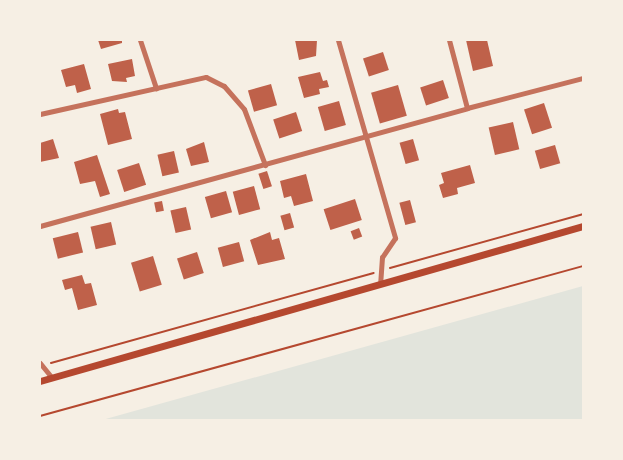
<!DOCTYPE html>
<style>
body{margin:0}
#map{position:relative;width:623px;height:460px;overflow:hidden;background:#f6efe4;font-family:"Alegreya Sans",sans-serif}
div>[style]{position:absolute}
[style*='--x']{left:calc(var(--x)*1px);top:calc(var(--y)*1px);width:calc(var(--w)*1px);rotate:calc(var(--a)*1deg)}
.green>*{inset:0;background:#e2e4dc}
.building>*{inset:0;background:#bf614a;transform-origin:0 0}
.path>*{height:2px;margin:-1px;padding:0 1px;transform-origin:1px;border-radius:1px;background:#b5482f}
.minor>*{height:5px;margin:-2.5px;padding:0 2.5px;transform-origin:2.5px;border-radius:2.5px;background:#c5725c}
.secondary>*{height:7px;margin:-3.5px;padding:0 3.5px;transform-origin:3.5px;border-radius:3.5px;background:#b5482f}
span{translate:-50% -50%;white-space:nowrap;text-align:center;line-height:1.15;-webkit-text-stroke:5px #f6efe4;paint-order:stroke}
.frame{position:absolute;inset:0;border:41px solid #f6efe4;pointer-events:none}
</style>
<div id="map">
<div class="green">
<div style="clip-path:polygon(583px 286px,583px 420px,102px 420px)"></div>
</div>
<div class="building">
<div style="clip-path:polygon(98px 40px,122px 40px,122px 43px,101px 49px)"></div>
<div style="clip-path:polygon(295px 40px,317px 40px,316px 56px,299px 60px)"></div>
<div style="clip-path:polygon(466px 40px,487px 40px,493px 66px,473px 71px)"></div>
<div style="left:383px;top:52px;width:19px;height:21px;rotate:72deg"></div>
<div style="clip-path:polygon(132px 59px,135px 76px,126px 78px,127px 82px,112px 81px,108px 64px)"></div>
<div style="clip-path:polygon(84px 64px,91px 89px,77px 93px,75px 85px,66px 87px,61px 70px)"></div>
<div style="clip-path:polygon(320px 72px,323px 81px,327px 80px,329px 87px,319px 89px,320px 94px,304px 98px,298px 77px)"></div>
<div style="left:443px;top:80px;width:19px;height:24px;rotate:72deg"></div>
<div style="left:271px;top:84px;width:22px;height:24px;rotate:74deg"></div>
<div style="left:398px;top:85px;width:32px;height:28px;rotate:74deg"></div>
<div style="left:339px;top:101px;width:25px;height:22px;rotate:74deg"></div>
<div style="left:544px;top:103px;width:26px;height:21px;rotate:72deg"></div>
<div style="clip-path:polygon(118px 109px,119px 113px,125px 112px,132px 139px,108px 145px,100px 114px)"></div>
<div style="left:296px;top:112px;width:20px;height:24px;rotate:72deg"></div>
<div style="left:513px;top:122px;width:28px;height:25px;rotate:77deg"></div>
<div style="clip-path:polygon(53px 139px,59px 158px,40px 162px,40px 143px)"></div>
<div style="left:413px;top:139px;width:22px;height:14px;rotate:74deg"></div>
<div style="clip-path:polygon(204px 142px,209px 162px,191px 166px,186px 149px)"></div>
<div style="left:555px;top:145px;width:19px;height:21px;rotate:74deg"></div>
<div style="left:174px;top:151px;width:22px;height:17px;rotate:77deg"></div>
<div style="clip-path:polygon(97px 155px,110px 194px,100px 197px,95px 181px,80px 184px,74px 162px)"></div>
<div style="left:139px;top:163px;width:23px;height:23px;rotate:72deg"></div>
<div style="clip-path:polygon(470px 165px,475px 183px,457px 188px,458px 194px,443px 198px,439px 185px,444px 183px,441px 173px)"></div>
<div style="left:267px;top:171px;width:16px;height:9px;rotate:72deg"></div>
<div style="clip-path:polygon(306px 174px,313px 201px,294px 206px,291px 196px,284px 198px,280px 181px)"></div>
<div style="left:254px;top:186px;width:24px;height:22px;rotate:75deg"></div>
<div style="left:226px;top:191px;width:22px;height:22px;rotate:74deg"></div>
<div style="left:355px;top:199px;width:22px;height:33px;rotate:72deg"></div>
<div style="left:410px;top:200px;width:23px;height:11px;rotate:75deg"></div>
<div style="left:162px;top:201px;width:10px;height:8px;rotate:79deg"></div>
<div style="left:186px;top:207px;width:23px;height:16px;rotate:77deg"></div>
<div style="left:290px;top:213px;width:15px;height:10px;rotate:74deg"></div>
<div style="left:111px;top:222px;width:23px;height:21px;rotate:77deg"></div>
<div style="left:359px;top:228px;width:9px;height:9px;rotate:69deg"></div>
<div style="left:78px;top:232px;width:21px;height:26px;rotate:76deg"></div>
<div style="clip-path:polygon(270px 232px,272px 240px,279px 238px,285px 259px,258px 265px,250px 240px)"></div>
<div style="left:239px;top:242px;width:20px;height:22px;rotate:75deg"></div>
<div style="left:197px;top:252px;width:22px;height:21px;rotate:72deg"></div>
<div style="left:153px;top:256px;width:30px;height:23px;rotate:73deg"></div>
<div style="clip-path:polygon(82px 275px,85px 284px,91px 283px,97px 305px,78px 310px,72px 288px,65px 290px,62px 280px)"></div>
</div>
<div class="path">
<div style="--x:390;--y:268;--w:200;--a:-15.6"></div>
<div style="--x:51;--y:363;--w:335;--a:-15.6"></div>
<div style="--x:40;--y:416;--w:563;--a:-15.44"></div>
</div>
<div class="minor">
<div style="--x:140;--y:40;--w:51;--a:71.6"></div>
<div style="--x:338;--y:40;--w:206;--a:73.9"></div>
<div style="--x:395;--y:238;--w:23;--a:124"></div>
<div style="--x:382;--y:257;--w:27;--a:94"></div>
<div style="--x:467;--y:108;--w:120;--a:-14.5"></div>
<div style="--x:40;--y:114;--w:170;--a:-12.6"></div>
<div style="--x:206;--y:77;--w:20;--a:27"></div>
<div style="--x:224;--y:86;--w:30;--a:49"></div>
<div style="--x:244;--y:109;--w:60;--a:69.4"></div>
<div style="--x:40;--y:226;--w:443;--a:-15.4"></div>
<div style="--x:467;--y:108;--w:70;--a:-104.8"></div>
<div style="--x:40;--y:363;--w:19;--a:51"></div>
</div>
<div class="secondary">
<div style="--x:40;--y:381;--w:565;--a:-15.93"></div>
</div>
<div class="frame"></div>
</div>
